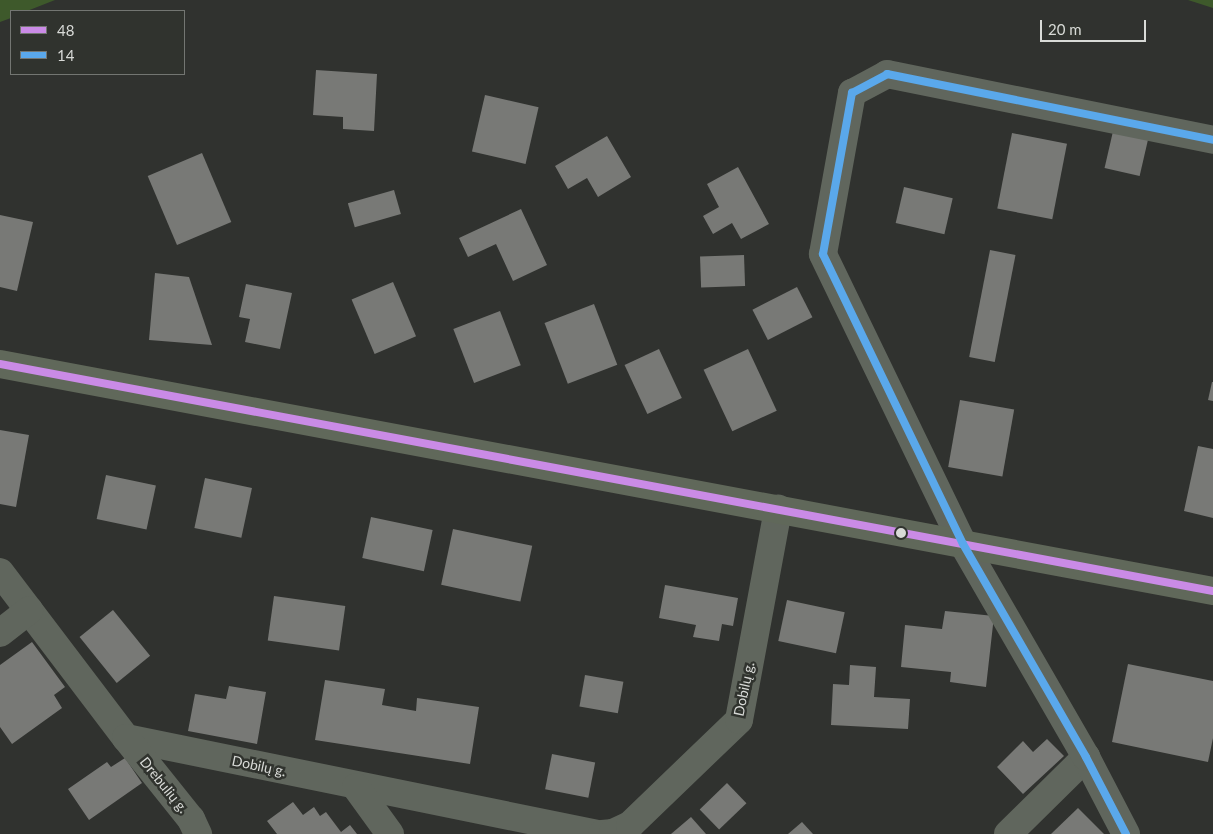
<!DOCTYPE html>
<meta charset="utf-8">
<style>
body{margin:0}
#map{position:relative;width:1213px;height:834px;overflow:hidden;background:#30322f;font-family:Lato,sans-serif}
div>[style]{position:absolute}
[style*='--x']{left:calc(var(--x)*1px);top:calc(var(--y)*1px);width:calc(var(--w)*1px);rotate:calc(var(--a)*1deg)}
.green>*{inset:0;background:#3e592b}
.building>*{inset:0;background:#787976;transform-origin:0 0}
.minor>*{height:28px;margin:-14px;padding:0 14px;transform-origin:14px;border-radius:14px;background:#60665d}
.major>*{height:28px;margin:-14px;padding:0 14px;transform-origin:14px;border-radius:14px;background:#60685a}
.bus-1>*{height:8px;margin:-4px;padding:0 4px;transform-origin:4px;border-radius:4px;background:#ca8be6}
.bus-2>*{height:8px;margin:-4px;padding:0 4px;transform-origin:4px;border-radius:4px;background:#5aa8eb}
.dots>*{width:14px;height:14px;translate:-50% -50%;box-sizing:border-box;border:2px solid #30332e;border-radius:50%}
span{translate:-50% -50%;white-space:nowrap;text-align:center;line-height:1.15;-webkit-text-stroke:5px #30332e;paint-order:stroke}
.street-label{font-size:14px;color:#d8dad7}
.legend{position:absolute;left:10px;top:10px;width:175px;height:65px;box-sizing:border-box;background:#30332e;border:1px solid #737672;margin:0;padding:6px 9px;list-style:none;font-size:15px;color:#d8dad7}
.legend li{display:flex;align-items:center;gap:10px;height:25px}
.legend b{width:25px;border:1px solid #737672}
.scale{position:absolute;left:1040px;top:20px;width:106px;height:22px;box-sizing:border-box;border:2px solid #d8dad7;border-top:0;padding-left:6px;font-size:15px;line-height:18px;white-space:nowrap;color:#d8dad7;-webkit-text-stroke:4px #30332e;paint-order:stroke}
</style>
<div id="map">
<div class="green">
<div style="clip-path:polygon(0 0,55px 0,27px 11px,11px 11px,11px 18px,0 22px)"></div>
<div style="clip-path:polygon(1188px 0,1213px 0,1213px 8px)"></div>
</div>
<div class="building">
<div style="clip-path:polygon(316px 70px,377px 74px,374px 131px,343px 129px,343px 117px,313px 115px)"></div>
<div style="left:485px;top:95px;width:55px;height:58px;rotate:13deg"></div>
<div style="left:1114px;top:127px;width:36px;height:42px;rotate:13deg"></div>
<div style="left:1012px;top:133px;width:56px;height:77px;rotate:11deg"></div>
<div style="clip-path:polygon(607px 136px,631px 177px,598px 197px,587px 178px,568px 189px,555px 166px)"></div>
<div style="left:202px;top:153px;width:75px;height:59px;rotate:67deg"></div>
<div style="clip-path:polygon(738px 167px,769px 224px,741px 239px,732px 223px,713px 234px,703px 216px,719px 207px,707px 184px)"></div>
<div style="left:904px;top:187px;width:50px;height:37px;rotate:13deg"></div>
<div style="left:394px;top:190px;width:25px;height:48px;rotate:74deg"></div>
<div style="clip-path:polygon(521px 209px,547px 265px,513px 281px,496px 244px,468px 257px,459px 238px)"></div>
<div style="clip-path:polygon(0 215px,33px 222px,17px 291px,0 287px)"></div>
<div style="left:990px;top:250px;width:26px;height:109px;rotate:11deg"></div>
<div style="left:744px;top:255px;width:31px;height:44px;rotate:88deg"></div>
<div style="clip-path:polygon(155px 273px,189px 277px,212px 345px,149px 340px)"></div>
<div style="left:393px;top:282px;width:59px;height:45px;rotate:67deg"></div>
<div style="clip-path:polygon(246px 284px,292px 293px,280px 349px,245px 342px,250px 319px,239px 317px)"></div>
<div style="left:797px;top:287px;width:34px;height:50px;rotate:63deg"></div>
<div style="left:594px;top:304px;width:65px;height:53px;rotate:69deg"></div>
<div style="left:500px;top:311px;width:58px;height:50px;rotate:69deg"></div>
<div style="left:659px;top:349px;width:54px;height:38px;rotate:65deg"></div>
<div style="left:748px;top:349px;width:68px;height:49px;rotate:65deg"></div>
<div style="clip-path:polygon(1212px 382px,1213px 382px,1213px 401px,1208px 400px)"></div>
<div style="left:960px;top:400px;width:55px;height:68px;rotate:10deg"></div>
<div style="clip-path:polygon(0 430px,29px 435px,16px 507px,0 504px)"></div>
<div style="clip-path:polygon(1198px 446px,1213px 449px,1213px 518px,1184px 511px)"></div>
<div style="left:106px;top:475px;width:51px;height:45px;rotate:12deg"></div>
<div style="left:205px;top:478px;width:48px;height:51px;rotate:12deg"></div>
<div style="left:371px;top:517px;width:63px;height:42px;rotate:12deg"></div>
<div style="left:453px;top:529px;width:81px;height:57px;rotate:12deg"></div>
<div style="clip-path:polygon(665px 585px,738px 598px,733px 626px,722px 624px,719px 641px,693px 637px,696px 625px,659px 618px)"></div>
<div style="left:274px;top:596px;width:72px;height:45px;rotate:8deg"></div>
<div style="left:787px;top:600px;width:59px;height:42px;rotate:12deg"></div>
<div style="left:113px;top:610px;width:59px;height:43px;rotate:51deg"></div>
<div style="clip-path:polygon(945px 611px,994px 616px,986px 687px,950px 682px,951px 672px,901px 667px,905px 625px,942px 629px)"></div>
<div style="clip-path:polygon(32px 642px,65px 687px,54px 695px,62px 708px,12px 744px,0 727px,0 665px)"></div>
<div style="clip-path:polygon(1128px 664px,1213px 681px,1213px 738px,1208px 762px,1112px 742px)"></div>
<div style="clip-path:polygon(850px 665px,876px 667px,874px 697px,910px 699px,908px 729px,831px 725px,833px 684px,849px 685px)"></div>
<div style="left:585px;top:675px;width:39px;height:32px;rotate:10deg"></div>
<div style="clip-path:polygon(325px 680px,385px 689px,382px 705px,416px 711px,417px 698px,479px 707px,470px 764px,315px 740px)"></div>
<div style="clip-path:polygon(229px 686px,266px 692px,257px 744px,188px 731px,195px 694px,226px 699px)"></div>
<div style="clip-path:polygon(1047px 739px,1064px 756px,1023px 794px,997px 767px,1023px 741px,1033px 752px)"></div>
<div style="left:552px;top:754px;width:44px;height:36px;rotate:11deg"></div>
<div style="clip-path:polygon(125px 758px,142px 783px,89px 820px,68px 789px,107px 762px,111px 767px)"></div>
<div style="left:727px;top:783px;width:28px;height:38px;rotate:46deg"></div>
<div style="clip-path:polygon(293px 802px,303px 815px,314px 807px,320px 816px,326px 812px,341px 832px,350px 825px,357px 834px,277px 834px,267px 821px)"></div>
<div style="clip-path:polygon(1078px 808px,1104px 834px,1051px 834px)"></div>
<div style="clip-path:polygon(691px 817px,706px 834px,671px 834px)"></div>
<div style="clip-path:polygon(802px 822px,813px 834px,788px 834px)"></div>
</div>
<div class="minor">
<div style="--x:0;--y:572;--w:208;--a:52.8"></div>
<div style="--x:126;--y:738;--w:480;--a:11.5"></div>
<div style="--x:0;--y:633;--w:37;--a:-38"></div>
<div style="--x:126;--y:738;--w:104;--a:51.3"></div>
<div style="--x:191;--y:819;--w:17;--a:65"></div>
<div style="--x:356;--y:787;--w:58;--a:54.1"></div>
<div style="--x:602;--y:834;--w:11;--a:-5"></div>
<div style="--x:613;--y:833;--w:19;--a:-25"></div>
<div style="--x:630;--y:825;--w:151;--a:-43.9"></div>
<div style="--x:739;--y:720;--w:215;--a:-79.5"></div>
<div style="--x:1008;--y:834;--w:110;--a:-44.6"></div>
<div style="--x:1126;--y:834;--w:87;--a:-117.5"></div>
<div style="--x:1086;--y:757;--w:246;--a:-120"></div>
<div style="--x:963;--y:544;--w:322;--a:-115.8"></div>
<div style="--x:823;--y:254;--w:164;--a:-79.8"></div>
<div style="--x:852;--y:93;--w:40;--a:-28"></div>
<div style="--x:887;--y:74;--w:333;--a:11.4"></div>
</div>
<div class="major">
<div style="--x:0;--y:364;--w:1234;--a:10.6"></div>
</div>
<div class="bus-1">
<div style="--x:0;--y:364;--w:1234;--a:10.6"></div>
</div>
<div class="bus-2">
<div style="--x:1126;--y:834;--w:87;--a:-117.5"></div>
<div style="--x:1086;--y:757;--w:246;--a:-120"></div>
<div style="--x:963;--y:544;--w:322;--a:-115.8"></div>
<div style="--x:823;--y:254;--w:164;--a:-79.8"></div>
<div style="--x:852;--y:93;--w:40;--a:-28"></div>
<div style="--x:887;--y:74;--w:333;--a:11.4"></div>
</div>
<div class="dots">
<div style="left:901px;top:533px;background:#d8dad7"></div>
</div>
<div class="street-label">
<span style="left:744px;top:689px;rotate:-78deg">Dobilų g.</span>
<span style="left:259px;top:766px;rotate:12deg">Dobilų g.</span>
<span style="left:164px;top:785px;rotate:51deg">Drebulių g.</span>
</div>
<ul class="legend">
<li><b style="height:6px;background:#ca8be6"></b>48</li>
<li><b style="height:6px;background:#5aa8eb"></b>14</li>
</ul>
<div class="scale">20 m</div>
</div>
